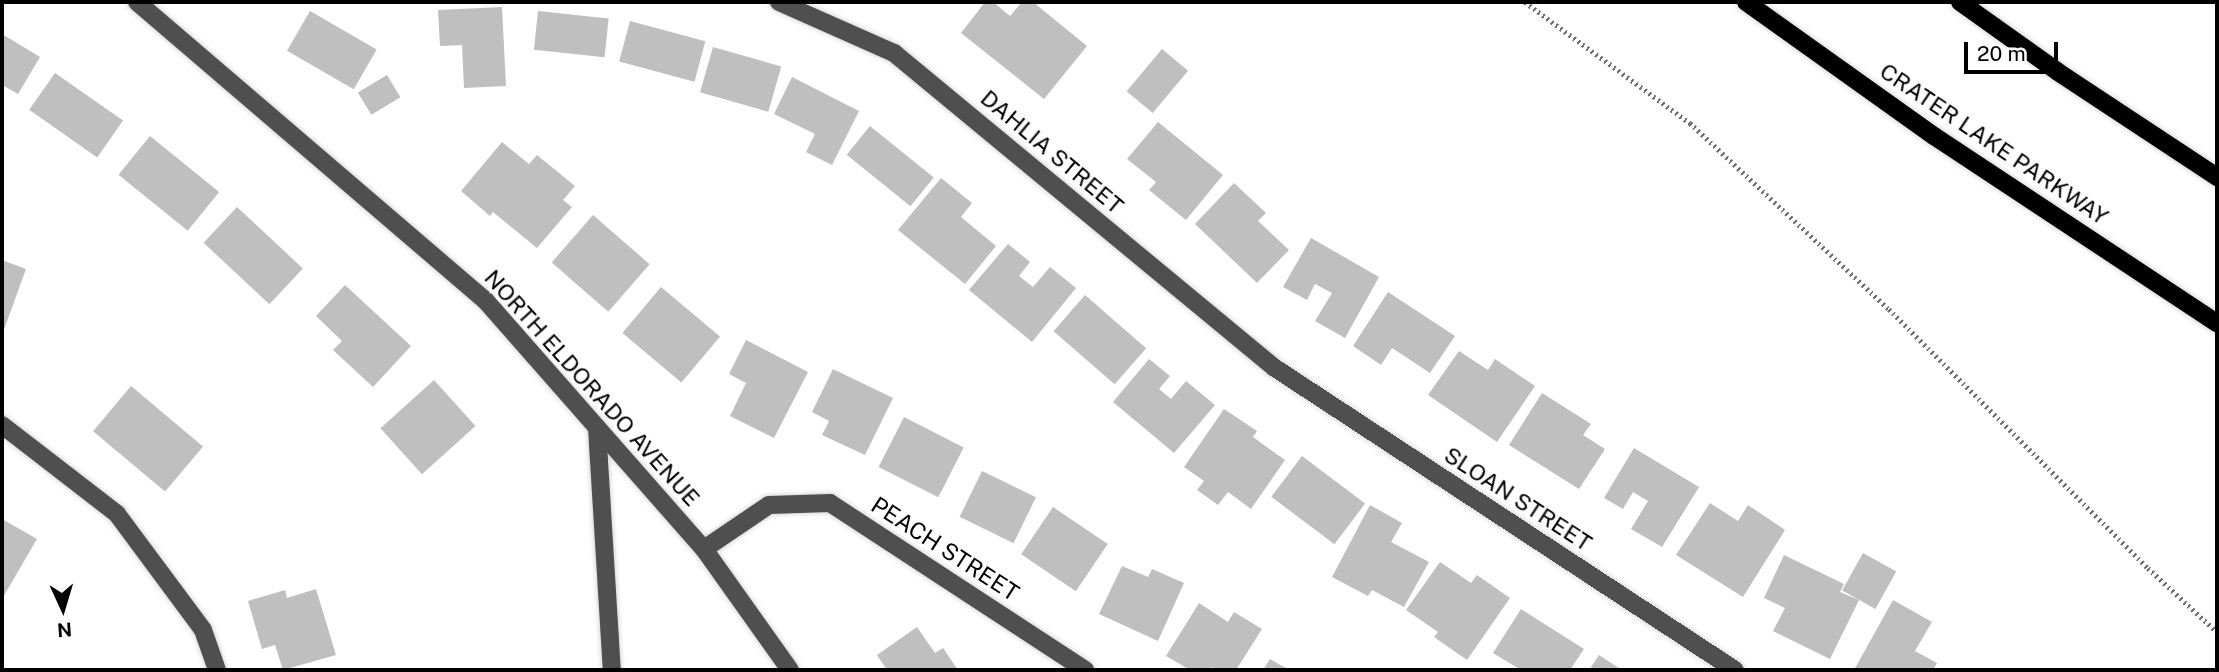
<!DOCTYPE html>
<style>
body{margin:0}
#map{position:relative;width:2219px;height:672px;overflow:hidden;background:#fff;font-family:"Public Sans",sans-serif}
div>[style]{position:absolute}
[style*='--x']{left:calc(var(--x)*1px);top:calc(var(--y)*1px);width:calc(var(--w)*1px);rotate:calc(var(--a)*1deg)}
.building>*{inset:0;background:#bfbfbf;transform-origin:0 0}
.path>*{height:4.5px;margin-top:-2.25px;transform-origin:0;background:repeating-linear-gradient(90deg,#717171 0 2px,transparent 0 5.5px)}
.roads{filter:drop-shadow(0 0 2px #dbdbdb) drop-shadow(0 0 2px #dbdbdb)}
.minor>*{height:18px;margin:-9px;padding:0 9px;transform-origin:9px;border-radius:9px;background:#4f4f4f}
.major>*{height:18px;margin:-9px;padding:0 9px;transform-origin:9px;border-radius:9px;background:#000}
span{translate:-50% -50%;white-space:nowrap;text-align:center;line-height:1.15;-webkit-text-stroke:6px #fff;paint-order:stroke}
.street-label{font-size:23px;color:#000}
.frame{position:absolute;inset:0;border:4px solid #000;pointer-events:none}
.north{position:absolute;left:28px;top:574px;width:70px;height:70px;-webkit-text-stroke:5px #fff;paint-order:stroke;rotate:176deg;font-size:19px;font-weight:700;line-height:28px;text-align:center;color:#000}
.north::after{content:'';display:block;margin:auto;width:24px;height:32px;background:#000;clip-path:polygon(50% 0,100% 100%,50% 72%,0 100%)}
.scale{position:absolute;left:1964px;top:42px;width:94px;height:32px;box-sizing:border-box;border:4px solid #000;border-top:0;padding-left:9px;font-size:21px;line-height:24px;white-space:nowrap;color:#000;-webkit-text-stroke:5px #fff;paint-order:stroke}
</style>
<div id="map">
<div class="building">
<div style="clip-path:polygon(985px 2px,993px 2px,1010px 16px,1022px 2px,1033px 2px,1087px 46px,1044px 99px,961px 33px)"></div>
<div style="clip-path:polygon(502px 7px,506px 86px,464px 88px,462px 45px,440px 46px,438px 10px)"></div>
<div style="left:310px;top:11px;width:77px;height:46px;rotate:30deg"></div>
<div style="left:538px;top:11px;width:71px;height:39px;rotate:6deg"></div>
<div style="left:630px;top:21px;width:78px;height:42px;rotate:15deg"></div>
<div style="clip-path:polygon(2px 34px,40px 57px,18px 94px,2px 85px)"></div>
<div style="left:713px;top:47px;width:71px;height:47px;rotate:16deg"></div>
<div style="left:1162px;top:49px;width:34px;height:55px;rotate:40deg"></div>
<div style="left:55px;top:73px;width:83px;height:45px;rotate:35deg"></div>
<div style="left:387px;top:75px;width:26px;height:34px;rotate:59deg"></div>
<div style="clip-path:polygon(792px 77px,859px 111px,832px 165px,806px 152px,815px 134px,774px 114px)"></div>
<div style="clip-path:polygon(1158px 122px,1223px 175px,1186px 220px,1149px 190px,1156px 182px,1127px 159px)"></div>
<div style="left:870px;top:126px;width:82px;height:37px;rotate:39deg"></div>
<div style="left:150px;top:136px;width:89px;height:50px;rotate:39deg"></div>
<div style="clip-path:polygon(502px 142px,529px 164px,537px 155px,575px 186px,563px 200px,572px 207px,537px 248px,493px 212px,490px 216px,461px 191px)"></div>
<div style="clip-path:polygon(941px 178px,972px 203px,961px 217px,996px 246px,965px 284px,898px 230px)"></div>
<div style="clip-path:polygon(1234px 183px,1266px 213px,1258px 221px,1289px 250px,1257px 283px,1195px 224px)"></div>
<div style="left:237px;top:207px;width:90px;height:49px;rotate:43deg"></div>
<div style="left:593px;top:215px;width:75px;height:63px;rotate:41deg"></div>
<div style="clip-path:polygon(1311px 238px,1379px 277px,1345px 338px,1315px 321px,1332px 293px,1315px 284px,1307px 300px,1283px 287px)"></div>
<div style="clip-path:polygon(1008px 244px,1030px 262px,1019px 276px,1033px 287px,1050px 267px,1076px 288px,1032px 342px,969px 290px)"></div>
<div style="clip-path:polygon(2px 260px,26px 269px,2px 335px)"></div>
<div style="clip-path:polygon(345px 285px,411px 346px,373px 387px,333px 350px,342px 341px,316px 316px)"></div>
<div style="left:661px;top:287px;width:77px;height:60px;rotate:40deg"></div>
<div style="clip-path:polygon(1388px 292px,1455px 336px,1430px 373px,1392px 348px,1381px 365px,1353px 346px)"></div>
<div style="left:1085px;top:295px;width:81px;height:48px;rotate:41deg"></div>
<div style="clip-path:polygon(746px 340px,808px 372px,774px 438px,730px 416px,746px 383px,729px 374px)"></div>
<div style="clip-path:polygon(1459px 351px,1488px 370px,1495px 359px,1535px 386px,1497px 442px,1428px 395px)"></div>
<div style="clip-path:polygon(1149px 359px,1170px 376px,1159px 389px,1171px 399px,1186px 381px,1215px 405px,1174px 453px,1113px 402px)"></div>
<div style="clip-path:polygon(833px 369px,893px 398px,865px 455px,822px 435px,829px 421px,812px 412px)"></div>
<div style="left:434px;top:380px;width:62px;height:72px;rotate:48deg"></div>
<div style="left:131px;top:386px;width:94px;height:59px;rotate:40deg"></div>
<div style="clip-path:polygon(1542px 393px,1591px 424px,1583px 435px,1605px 449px,1579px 489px,1509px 445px)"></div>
<div style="clip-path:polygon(1224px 409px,1257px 431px,1253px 437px,1285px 460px,1251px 509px,1228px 492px,1218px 505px,1197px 490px,1204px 481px,1184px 467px)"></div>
<div style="left:904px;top:417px;width:67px;height:56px;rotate:27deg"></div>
<div style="clip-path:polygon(1634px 448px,1699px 487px,1662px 547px,1631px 529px,1648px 501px,1633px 492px,1623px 509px,1604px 498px)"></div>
<div style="left:1302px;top:456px;width:79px;height:51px;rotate:37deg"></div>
<div style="left:982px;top:471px;width:60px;height:51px;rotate:26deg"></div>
<div style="clip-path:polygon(1710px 503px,1738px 521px,1748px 505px,1785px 530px,1743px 597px,1676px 555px)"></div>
<div style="clip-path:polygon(1370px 505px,1402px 523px,1391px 542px,1429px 562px,1404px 607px,1372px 590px,1368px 596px,1332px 577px)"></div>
<div style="left:1053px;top:507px;width:66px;height:57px;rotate:34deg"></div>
<div style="clip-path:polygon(2px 519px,37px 539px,2px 599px)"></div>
<div style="left:1863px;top:553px;width:38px;height:43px;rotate:29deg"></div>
<div style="clip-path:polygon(1784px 555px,1844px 584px,1840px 592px,1859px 600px,1830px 659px,1773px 631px,1785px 608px,1764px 598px)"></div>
<div style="clip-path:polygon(1440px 562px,1471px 583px,1477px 575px,1510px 598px,1467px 660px,1434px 637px,1438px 632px,1406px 610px)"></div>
<div style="clip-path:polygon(1122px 566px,1148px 577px,1152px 569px,1184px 583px,1158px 641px,1099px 614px)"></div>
<div style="clip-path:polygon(316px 589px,336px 655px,283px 670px,275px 645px,262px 649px,248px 601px,285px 590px,287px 598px)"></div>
<div style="clip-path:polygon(1893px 600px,1932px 622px,1915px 651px,1937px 663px,1933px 670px,1854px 670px)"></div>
<div style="clip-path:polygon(1199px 603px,1228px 622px,1234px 612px,1262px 629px,1236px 670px,1217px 670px,1211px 667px,1209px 670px,1190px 670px,1166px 656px)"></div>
<div style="clip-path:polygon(1521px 609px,1584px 649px,1570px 670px,1521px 670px,1493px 653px)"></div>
<div style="clip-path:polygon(917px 627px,935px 653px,943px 648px,958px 670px,887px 670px,877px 655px)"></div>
<div style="clip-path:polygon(1599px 655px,1622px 670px,1589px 670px)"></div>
<div style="clip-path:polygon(1270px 659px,1289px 670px,1263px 670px)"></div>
</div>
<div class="path">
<div style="--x:1525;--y:2;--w:205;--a:36.3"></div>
<div style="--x:1690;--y:123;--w:272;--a:43.1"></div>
<div style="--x:1889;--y:309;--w:366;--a:45"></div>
<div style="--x:2148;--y:568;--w:94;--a:42.8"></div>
</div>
<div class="roads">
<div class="minor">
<div style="--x:137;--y:2;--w:458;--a:40.6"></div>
<div style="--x:485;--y:300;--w:332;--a:48.7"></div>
<div style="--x:704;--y:549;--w:148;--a:54.6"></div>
<div style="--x:779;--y:2;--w:126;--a:23.9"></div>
<div style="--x:894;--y:53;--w:494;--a:39.6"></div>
<div style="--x:1275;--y:368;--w:550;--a:33.29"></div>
<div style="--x:2;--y:425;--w:145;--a:37.7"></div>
<div style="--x:117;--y:514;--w:144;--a:53.4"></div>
<div style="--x:203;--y:630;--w:42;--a:70.7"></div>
<div style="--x:597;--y:428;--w:242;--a:86.5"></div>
<div style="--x:704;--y:549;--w:78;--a:-34.1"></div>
<div style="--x:769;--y:505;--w:61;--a:-1.9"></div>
<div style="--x:830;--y:503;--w:305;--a:33.2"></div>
</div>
<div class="major">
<div style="--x:1746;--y:2;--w:231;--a:35.5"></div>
<div style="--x:1934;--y:136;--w:339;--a:33.5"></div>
<div style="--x:1960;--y:2;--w:120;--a:35.5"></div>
<div style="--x:2058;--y:72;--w:191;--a:33.4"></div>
</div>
</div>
<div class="street-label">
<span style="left:1994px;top:144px;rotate:34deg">CRATER LAKE PARKWAY</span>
<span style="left:1052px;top:152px;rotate:40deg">DAHLIA STREET</span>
<span style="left:592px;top:388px;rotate:48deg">NORTH ELDORADO AVENUE</span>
<span style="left:1518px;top:499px;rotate:33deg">SLOAN STREET</span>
<span style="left:945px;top:549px;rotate:33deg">PEACH STREET</span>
</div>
<div class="frame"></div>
<div class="north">N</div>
<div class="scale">20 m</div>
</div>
